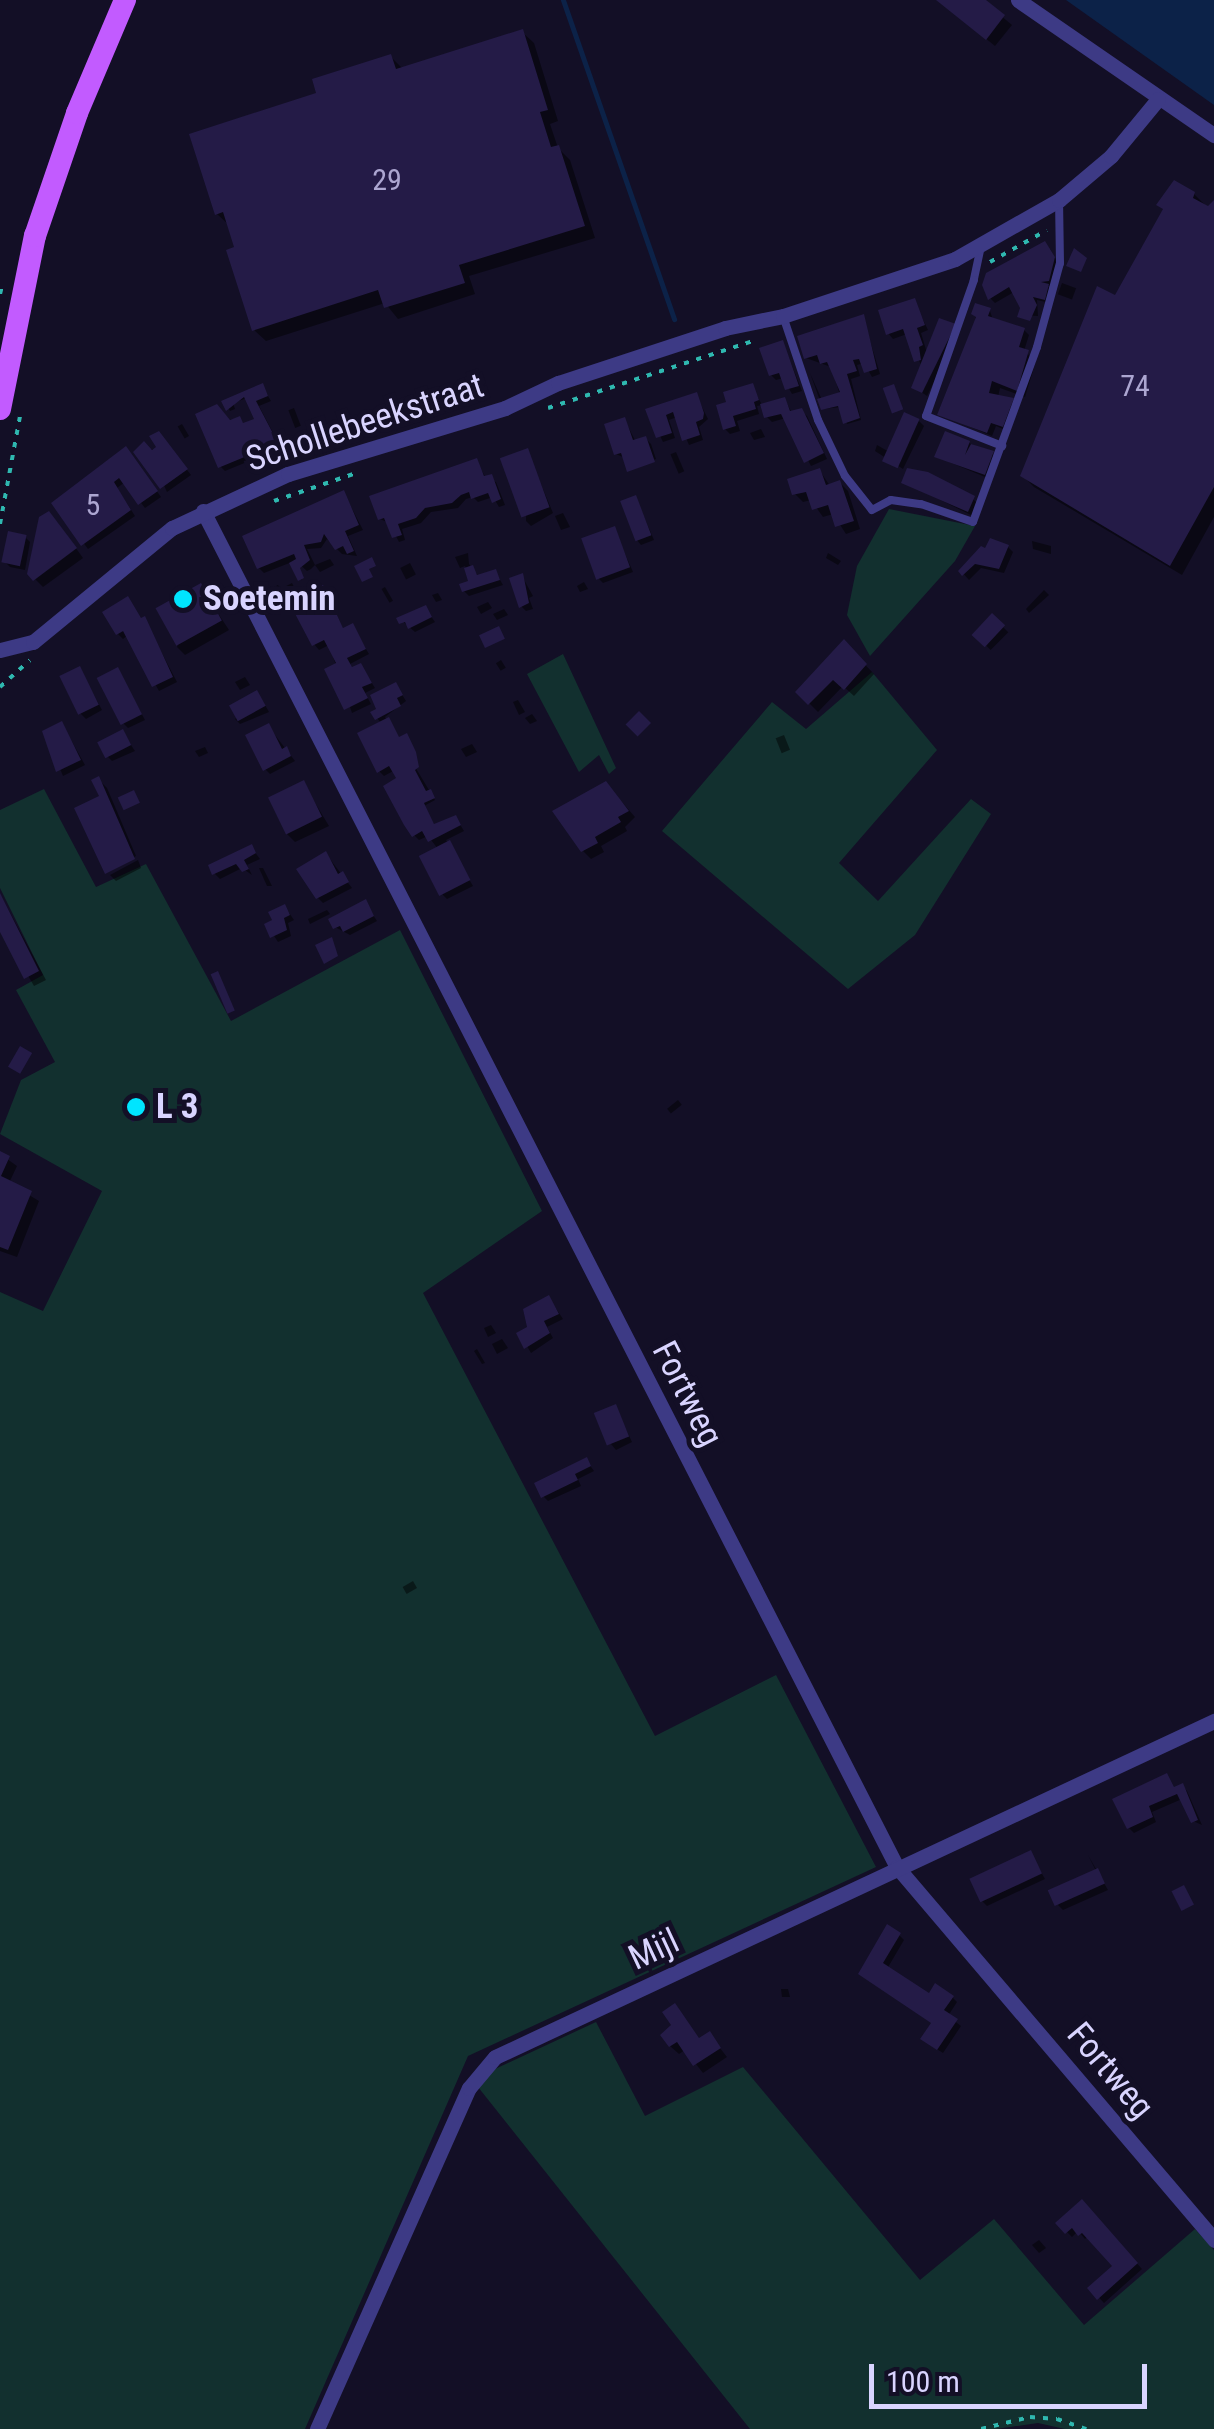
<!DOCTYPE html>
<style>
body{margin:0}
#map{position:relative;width:1214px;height:2429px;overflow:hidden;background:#130f26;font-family:"Roboto Condensed",sans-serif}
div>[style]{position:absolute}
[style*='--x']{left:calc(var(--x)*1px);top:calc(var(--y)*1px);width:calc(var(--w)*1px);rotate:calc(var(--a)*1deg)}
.green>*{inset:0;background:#12302f}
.water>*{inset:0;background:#0c2248}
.shadow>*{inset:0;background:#0007;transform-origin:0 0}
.stream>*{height:5px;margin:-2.5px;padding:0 2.5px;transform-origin:2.5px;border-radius:2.5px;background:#0c2248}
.building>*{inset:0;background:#241b47;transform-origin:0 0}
.path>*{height:4px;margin-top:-2px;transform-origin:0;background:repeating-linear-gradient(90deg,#2fb8b0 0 5px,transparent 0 13px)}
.service>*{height:8px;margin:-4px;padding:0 4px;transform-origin:4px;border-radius:4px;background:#3d3a85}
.minor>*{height:15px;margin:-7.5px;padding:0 7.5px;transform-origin:7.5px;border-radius:7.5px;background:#3d3a85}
.primary>*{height:22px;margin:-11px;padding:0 11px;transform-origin:11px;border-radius:11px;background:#c25bff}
.dots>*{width:28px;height:28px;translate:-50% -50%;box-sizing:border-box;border:5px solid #130f26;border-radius:50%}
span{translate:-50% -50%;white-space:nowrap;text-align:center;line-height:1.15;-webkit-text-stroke:10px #130f26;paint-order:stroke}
.number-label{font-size:30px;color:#aca6d1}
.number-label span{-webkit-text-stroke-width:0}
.street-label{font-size:35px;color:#d9d4ff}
.poi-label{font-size:35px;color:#d9d4ff;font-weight:700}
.left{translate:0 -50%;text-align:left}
.scale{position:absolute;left:869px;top:2364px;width:278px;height:45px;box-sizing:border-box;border:5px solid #d9d4ff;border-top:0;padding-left:12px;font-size:30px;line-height:35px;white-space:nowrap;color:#d9d4ff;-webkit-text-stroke:8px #130f26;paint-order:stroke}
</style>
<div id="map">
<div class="green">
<div style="clip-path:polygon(889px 509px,975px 526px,955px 561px,870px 656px,847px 615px,857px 566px)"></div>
<div style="clip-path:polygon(563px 654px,616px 768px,609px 774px,599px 755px,579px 772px,527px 674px)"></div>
<div style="clip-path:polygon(872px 672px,937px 750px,839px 863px,878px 901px,971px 799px,991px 814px,915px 935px,848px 989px,662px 831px,772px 702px,806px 729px)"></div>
<div style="clip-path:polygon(44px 789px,96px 887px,146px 864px,231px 1021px,400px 930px,542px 1211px,423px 1293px,655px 1736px,776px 1675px,876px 1867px,468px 2056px,305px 2429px,0 2429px,0 1292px,43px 1311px,102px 1191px,0 1134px,21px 1080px,55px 1062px,16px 990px,43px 975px,0 888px,0 810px)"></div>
<div style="clip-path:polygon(596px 2022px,645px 2116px,743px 2067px,920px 2280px,994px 2219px,1084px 2325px,1195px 2229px,1214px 2250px,1214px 2429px,1065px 2429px,1038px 2423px,996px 2429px,750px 2429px,478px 2087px,495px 2069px)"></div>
</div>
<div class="water">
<div style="clip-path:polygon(1066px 0,1214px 0,1214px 105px)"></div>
</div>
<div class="shadow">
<div style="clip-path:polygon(938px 0,982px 0,1012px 25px,995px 46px)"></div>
<div style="clip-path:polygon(522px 32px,534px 43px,558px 121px,550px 124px,558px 148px,570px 160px,595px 238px,469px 276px,475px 294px,398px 319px,385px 303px,266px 341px,254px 330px,237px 249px,229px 225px,217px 214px,319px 95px,391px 57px,403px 69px)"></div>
<div style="clip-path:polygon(1194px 194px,1209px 209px,1214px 204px,1214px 517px,1182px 575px,1034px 487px,1023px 476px,1116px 299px)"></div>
<div style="clip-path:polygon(1050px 249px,1059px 264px,1054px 286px,1047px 286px,1053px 291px,1050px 303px,1037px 300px,1038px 316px,1020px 315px,1023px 308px,1014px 292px,995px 303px,990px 298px)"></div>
<div style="left:1062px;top:283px;width:15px;height:12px;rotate:20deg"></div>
<div style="clip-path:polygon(914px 301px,928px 330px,921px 333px,927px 353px,940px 321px,959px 331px,927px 396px,914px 387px,922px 367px,907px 334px,893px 339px,888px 333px)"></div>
<div style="clip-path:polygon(977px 306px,990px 311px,993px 320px,1024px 330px,1029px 335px,1024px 351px,1036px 361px,1025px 397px,1000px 388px,998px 397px,1018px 405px,1008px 431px,996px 426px,992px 436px,940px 414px,974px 330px)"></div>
<div style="clip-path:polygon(863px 317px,880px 374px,872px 377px,864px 363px,857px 365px,860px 376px,851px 379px,861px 420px,847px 424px,841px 407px,823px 409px,810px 373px,822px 400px,840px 395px,831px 367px,806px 358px)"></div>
<div style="clip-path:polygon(783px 343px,802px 391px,792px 394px,783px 378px,776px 380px,771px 375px)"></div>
<div style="clip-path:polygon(262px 386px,271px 401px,259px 406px,281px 448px,225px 471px,220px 466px,225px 420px,239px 419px,245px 425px,257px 420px,247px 398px,233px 403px,235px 409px,230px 411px,225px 402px)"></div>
<div style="clip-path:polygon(752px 386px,762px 405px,757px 406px,759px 414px,737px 421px,740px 431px,730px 434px,725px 429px,729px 403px)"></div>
<div style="clip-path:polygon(696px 395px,708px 419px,699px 427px,703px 440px,689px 445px,677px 417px,669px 420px,675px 438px,663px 442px,648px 411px)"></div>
<div style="clip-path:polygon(785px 400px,792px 413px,801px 411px,807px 416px,827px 459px,811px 466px,786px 418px,772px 422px,767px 417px)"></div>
<div style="left:294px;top:408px;width:19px;height:6px;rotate:69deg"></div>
<div style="clip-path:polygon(624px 419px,636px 442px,646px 439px,651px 444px,656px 459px,629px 468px,625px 458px,616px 454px)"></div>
<div style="clip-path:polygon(919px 421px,924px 426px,903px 469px,875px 451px,877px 445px,891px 453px)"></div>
<div style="left:182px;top:424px;width:14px;height:5px;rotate:60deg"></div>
<div style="clip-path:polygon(761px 429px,765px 437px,754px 440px,750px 433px)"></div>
<div style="clip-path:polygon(164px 440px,191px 475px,167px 492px,147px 449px,161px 450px)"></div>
<div style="clip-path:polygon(969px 443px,994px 455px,990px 479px,949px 462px)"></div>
<div style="clip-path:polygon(527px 451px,553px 513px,531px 526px,526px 521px)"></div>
<div style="left:676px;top:452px;width:21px;height:6px;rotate:67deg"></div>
<div style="clip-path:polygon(131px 454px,161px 497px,145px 508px,125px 482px,117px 488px,135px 516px,88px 549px,54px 503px)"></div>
<div style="clip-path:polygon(476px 461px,486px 478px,496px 482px,505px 505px,499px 507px,493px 497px,478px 502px,473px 497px,466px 499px,458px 508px,431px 512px,421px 523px,402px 529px,405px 540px,399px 542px,389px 523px,380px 519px)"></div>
<div style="clip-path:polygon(820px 471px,830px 486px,840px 483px,848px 491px,860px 529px,846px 534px,833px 514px,823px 517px,811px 500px,803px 502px,795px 494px)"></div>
<div style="clip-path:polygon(904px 482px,973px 499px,978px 504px,973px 516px)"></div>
<div style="clip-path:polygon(344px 493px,363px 530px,348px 536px,357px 556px,342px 554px,327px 539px,321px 548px,307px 549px,315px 565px,311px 569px,307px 571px,296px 561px,302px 581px,292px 562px,264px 573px,259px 568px)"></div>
<div style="clip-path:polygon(636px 498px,654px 540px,641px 545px,636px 539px)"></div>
<div style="clip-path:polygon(563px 513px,570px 527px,561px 530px,555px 516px)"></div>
<div style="clip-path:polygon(57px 522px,83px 558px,43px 587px,30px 574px)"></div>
<div style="clip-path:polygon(614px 529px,633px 572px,603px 583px,598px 578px)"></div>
<div style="clip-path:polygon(25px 537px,30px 542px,25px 570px,10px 567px,4px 561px)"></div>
<div style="clip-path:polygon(1032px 541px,1051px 546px,1051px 554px,1033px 549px)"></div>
<div style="clip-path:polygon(1008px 547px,1013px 552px,1004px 573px,981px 568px,969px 580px,961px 571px,981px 549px)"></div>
<div style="clip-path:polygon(468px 553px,469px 564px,479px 577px,495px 571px,503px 585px,469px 596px,464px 591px,471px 582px,465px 566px,460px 568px,455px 557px)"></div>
<div style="clip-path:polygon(828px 553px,841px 561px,838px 565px,826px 558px)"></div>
<div style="clip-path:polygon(330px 559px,334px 565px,320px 572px,315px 565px)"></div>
<div style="left:410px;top:563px;width:13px;height:11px;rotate:63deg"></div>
<div style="clip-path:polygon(522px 576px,533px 596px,529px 598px,533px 609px,526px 611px,521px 606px)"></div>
<div style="clip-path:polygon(584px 582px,588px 589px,580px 592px,577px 586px)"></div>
<div style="left:292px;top:583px;width:9px;height:8px;rotate:63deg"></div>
<div style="left:278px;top:585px;width:13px;height:8px;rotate:61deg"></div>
<div style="clip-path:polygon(200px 586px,229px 630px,185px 655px,177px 647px)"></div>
<div style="left:385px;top:587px;width:16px;height:4px;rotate:60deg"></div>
<div style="clip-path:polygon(322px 588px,344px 630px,352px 626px,369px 654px,350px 664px,353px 669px,361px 666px,375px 688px,365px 693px,371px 704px,352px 713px,329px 645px,319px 650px,314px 644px)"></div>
<div style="clip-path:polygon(1044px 590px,1049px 595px,1029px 613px,1026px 609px)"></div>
<div style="clip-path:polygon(438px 593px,442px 600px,436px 602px,432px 595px)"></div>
<div style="clip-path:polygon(488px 602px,492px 608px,481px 614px,477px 607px)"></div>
<div style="clip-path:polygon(425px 608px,435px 622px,415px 632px,400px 619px)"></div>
<div style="clip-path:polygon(504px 609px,508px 615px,497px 620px,493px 614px)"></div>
<div style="left:992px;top:616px;width:23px;height:25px;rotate:45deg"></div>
<div style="clip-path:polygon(144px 619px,177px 682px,159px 691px,128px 635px,123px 639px,118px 634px)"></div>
<div style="clip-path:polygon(844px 643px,874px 674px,854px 696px,843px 686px,818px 712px,798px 692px)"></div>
<div style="left:501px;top:660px;width:9px;height:6px;rotate:58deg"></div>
<div style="clip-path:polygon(80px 669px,102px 710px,86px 719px,80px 713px)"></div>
<div style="clip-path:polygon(118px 670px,145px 720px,128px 728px,123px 723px)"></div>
<div style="clip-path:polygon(245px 677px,250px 685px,240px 690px,235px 682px)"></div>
<div style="clip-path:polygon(396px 685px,406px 701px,385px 717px,435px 800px,424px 806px,411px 785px,435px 826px,456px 818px,464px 831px,446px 840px,473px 886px,447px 899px,442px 894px,438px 849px,428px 836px,419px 840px,414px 835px,395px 770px,384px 776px,379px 771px,382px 724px,377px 718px)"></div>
<div style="clip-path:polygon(261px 698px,269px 712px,240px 724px,235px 719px)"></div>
<div style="clip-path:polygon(518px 700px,525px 712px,519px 715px,513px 702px)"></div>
<div style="clip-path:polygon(532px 714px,537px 721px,530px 724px,525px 718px)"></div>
<div style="clip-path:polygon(62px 724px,85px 765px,63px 776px,45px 732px)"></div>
<div style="clip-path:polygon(268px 726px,295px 761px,270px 774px,265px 769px)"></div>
<div style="clip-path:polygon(122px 732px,135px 751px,112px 761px,107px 756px)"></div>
<div style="left:784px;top:735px;width:16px;height:9px;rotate:68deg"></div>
<div style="clip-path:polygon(472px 744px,477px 752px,466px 757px,461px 749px)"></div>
<div style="clip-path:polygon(205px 747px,208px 753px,199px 757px,195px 751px)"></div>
<div style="clip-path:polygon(98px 779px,107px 788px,136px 856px,107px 871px)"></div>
<div style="clip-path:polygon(303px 783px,329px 826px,295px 842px,287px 834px)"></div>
<div style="clip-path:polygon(621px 801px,635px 817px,625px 827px,627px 831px,601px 846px,604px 852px,591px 859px,583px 851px)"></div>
<div style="clip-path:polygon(251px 847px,260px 859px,247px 865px,252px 875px,242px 868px,220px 879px,214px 873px)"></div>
<div style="clip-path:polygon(326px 854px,352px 888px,323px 903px,318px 898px)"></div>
<div style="clip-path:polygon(138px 860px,141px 868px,116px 881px,110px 875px)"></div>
<div style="clip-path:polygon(259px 868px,263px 868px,272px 886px,267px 886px)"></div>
<div style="clip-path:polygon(0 894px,46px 980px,34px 986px,0 927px)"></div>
<div style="clip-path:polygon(365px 903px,377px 921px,350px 935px,335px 927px)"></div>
<div style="clip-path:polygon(285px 907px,294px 920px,288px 923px,291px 936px,278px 942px,267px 925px)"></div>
<div style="clip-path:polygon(327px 910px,330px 914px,310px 924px,308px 919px)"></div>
<div style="left:678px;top:1100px;width:6px;height:14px;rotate:51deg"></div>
<div style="clip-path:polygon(0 1154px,17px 1166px,9px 1183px,39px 1201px,17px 1257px,0 1251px)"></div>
<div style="clip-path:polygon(549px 1298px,563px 1319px,547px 1327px,553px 1338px,531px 1353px,520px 1334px,530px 1329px)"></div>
<div style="clip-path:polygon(491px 1325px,496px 1333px,488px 1337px,484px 1328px)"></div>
<div style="clip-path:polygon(502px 1339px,508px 1348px,497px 1354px,492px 1344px)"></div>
<div style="clip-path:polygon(477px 1349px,485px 1363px,482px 1364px,474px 1351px)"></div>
<div style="clip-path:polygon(618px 1413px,632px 1442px,616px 1450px,611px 1444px)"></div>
<div style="clip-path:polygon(586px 1460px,594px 1471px,578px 1479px,581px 1486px,548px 1501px,543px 1496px)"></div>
<div style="left:413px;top:1581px;width:8px;height:12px;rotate:60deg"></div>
<div style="clip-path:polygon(1166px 1776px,1175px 1789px,1182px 1786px,1187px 1791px,1202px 1825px,1193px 1821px,1182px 1799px,1152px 1812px,1156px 1822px,1134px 1833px,1129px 1828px)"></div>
<div style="clip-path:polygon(1030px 1853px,1045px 1879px,987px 1906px,982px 1901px)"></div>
<div style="clip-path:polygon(1088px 1855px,1108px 1890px,1063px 1910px,1058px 1905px,1096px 1871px)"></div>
<div style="clip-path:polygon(899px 1935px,904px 1940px,887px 1969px,929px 1997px,952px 1997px,957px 2002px,948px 2016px,961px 2026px,943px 2053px,929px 2044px,933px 2024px,867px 1978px)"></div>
<div style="clip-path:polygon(781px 1989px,788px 1989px,790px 1997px,782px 1997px)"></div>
<div style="clip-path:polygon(675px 2006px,700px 2040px,709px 2034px,727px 2057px,703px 2073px,685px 2050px,679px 2054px,670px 2046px)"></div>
<div style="clip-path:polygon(1082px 2202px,1142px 2269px,1104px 2303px,1091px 2289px,1115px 2267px,1088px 2236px,1085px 2239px,1078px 2231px,1072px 2237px,1058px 2223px)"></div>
<div style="clip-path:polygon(1039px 2240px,1046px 2248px,1039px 2253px,1032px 2245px)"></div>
</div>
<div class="stream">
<div style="--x:563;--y:0;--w:338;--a:70.8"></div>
</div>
<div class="building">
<div style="clip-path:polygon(936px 0,986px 0,1005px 15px,986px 40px)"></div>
<div style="clip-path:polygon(523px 29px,548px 110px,540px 112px,551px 147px,559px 145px,585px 226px,459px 265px,465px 283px,384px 308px,378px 290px,252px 331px,226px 250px,234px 247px,223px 212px,215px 215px,189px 134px,316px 93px,312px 79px,391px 54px,396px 69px)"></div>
<div style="clip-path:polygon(1174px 180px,1195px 192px,1193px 198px,1208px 206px,1214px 200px,1214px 487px,1170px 566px,1020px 476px,1097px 286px,1115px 295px,1163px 209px,1156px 205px)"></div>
<div style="clip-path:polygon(1045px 241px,1055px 257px,1049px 281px,1041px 282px,1049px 284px,1045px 300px,1033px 297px,1037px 305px,1030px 321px,1017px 317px,1020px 308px,1009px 287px,988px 300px,982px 285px,986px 273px)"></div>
<div style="clip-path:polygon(1074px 248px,1087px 258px,1081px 272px,1066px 266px)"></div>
<div style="clip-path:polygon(915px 298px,925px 325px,917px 328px,923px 345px,919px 347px,921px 360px,914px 362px,903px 329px,886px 335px,878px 310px)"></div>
<div style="clip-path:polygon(975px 303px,991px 308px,988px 316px,1025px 328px,1019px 347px,1029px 350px,1017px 391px,992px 381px,989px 393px,1014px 398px,1003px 427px,991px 423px,987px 433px,937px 415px,976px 317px,971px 314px)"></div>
<div style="clip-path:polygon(864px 314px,877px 369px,864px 373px,859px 359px,853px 360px,857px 371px,847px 374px,860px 418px,843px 424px,838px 406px,821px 410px,817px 399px,840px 392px,827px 362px,820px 364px,817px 355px,804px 359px,797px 336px)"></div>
<div style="clip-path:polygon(939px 318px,956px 324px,922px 393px,911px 388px)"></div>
<div style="clip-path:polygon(783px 340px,799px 386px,785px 390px,779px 373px,769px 376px,759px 348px)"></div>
<div style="clip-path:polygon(263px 383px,268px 396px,256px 401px,278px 443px,218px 468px,195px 414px,217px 404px,230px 420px,240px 416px,243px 423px,254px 419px,244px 397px,226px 411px,221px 401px)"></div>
<div style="clip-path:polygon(753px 383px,759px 400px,754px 402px,756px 409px,733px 416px,736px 426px,723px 430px,716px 405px,726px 402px,723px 392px)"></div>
<div style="left:894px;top:384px;width:27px;height:12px;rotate:70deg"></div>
<div style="clip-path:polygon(697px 392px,704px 413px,703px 419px,696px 422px,700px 435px,682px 441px,673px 412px,666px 415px,672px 433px,656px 438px,645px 409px)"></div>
<div style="clip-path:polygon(785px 397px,790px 411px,802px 408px,824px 453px,804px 463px,781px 414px,764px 418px,760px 404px)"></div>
<div style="left:904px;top:412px;width:17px;height:54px;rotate:24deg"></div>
<div style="clip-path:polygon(625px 417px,633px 440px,646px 436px,655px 462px,627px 472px,621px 453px,614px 455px,604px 424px)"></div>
<div style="clip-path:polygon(159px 431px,188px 469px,160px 489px,133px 452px,144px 441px,152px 450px,156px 447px,149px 436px)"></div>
<div style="clip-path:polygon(945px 431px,970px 441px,965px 455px,971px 444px,994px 451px,985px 475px,934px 457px)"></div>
<div style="clip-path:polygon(126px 446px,158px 491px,138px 505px,119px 478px,114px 482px,131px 510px,81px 546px,51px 503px)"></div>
<div style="left:528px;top:448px;width:63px;height:30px;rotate:70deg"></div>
<div style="clip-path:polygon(477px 458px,484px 476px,492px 474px,501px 499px,492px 503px,488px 493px,471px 499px,469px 492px,461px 495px,452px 503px,425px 508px,416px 518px,398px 524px,402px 535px,392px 538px,384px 518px,378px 520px,369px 496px)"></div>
<div style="clip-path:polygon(820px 468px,826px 485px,840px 480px,854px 521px,835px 527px,828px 505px,812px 510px,806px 492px,792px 495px,787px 479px)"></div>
<div style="clip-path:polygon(907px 468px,928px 472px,975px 496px,968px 512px,901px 483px)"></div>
<div style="clip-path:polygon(344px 490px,359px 525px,345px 531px,354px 551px,347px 554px,343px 546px,335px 550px,324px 534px,321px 542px,304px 545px,310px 560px,300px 568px,304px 578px,298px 581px,289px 563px,296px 559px,294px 554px,257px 569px,242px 536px)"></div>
<div style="left:636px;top:495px;width:43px;height:17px;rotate:69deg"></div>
<div style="clip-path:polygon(49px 511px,77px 548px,33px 581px,27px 574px,39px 517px)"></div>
<div style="left:615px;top:526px;width:44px;height:36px;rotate:70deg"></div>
<div style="left:8px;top:531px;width:19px;height:32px;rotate:12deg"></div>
<div style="clip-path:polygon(990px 538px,1009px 545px,999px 569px,975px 564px,962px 576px,958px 571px,981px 546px,985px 548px)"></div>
<div style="clip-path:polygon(372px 557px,376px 566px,369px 569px,373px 577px,362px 582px,354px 566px)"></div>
<div style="clip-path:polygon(473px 565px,477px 575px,496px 569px,500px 580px,462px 592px,459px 584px,468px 581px,464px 568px)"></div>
<div style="clip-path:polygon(523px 573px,529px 603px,519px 608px,509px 578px)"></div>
<div style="left:201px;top:583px;width:43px;height:52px;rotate:61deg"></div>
<div style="clip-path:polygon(323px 585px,343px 628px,353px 623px,366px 649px,347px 658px,352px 667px,361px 663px,372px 683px,362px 687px,368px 698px,344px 710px,324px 669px,336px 663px,324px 640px,312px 646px,291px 606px)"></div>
<div style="clip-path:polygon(128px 596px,141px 618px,145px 616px,173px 677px,152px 687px,123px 631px,116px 635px,102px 612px)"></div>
<div style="clip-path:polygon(426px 605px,432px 617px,408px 629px,405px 622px,399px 624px,396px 618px)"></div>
<div style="left:992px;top:613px;width:18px;height:30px;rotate:43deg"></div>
<div style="left:499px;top:626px;width:14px;height:22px;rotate:65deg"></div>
<div style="clip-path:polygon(844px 639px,867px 664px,844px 690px,833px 680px,808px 705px,795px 692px)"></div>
<div style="left:80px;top:666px;width:43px;height:23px;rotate:64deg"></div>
<div style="left:118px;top:667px;width:53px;height:24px;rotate:63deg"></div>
<div style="clip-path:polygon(396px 682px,403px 695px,397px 698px,401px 706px,375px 720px,370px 712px,376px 709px,370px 695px)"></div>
<div style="left:257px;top:690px;width:18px;height:32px;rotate:61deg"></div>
<div style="left:639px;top:711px;width:17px;height:19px;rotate:45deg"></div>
<div style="clip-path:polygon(389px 717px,399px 737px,407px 733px,416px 752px,419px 767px,415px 770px,426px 791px,431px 789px,435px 798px,424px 803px,434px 824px,456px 815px,461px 825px,428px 842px,422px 831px,412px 837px,404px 825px,383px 786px,396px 778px,389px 766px,377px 773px,357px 733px)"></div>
<div style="clip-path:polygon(62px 721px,81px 760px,56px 772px,42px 731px)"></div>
<div style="clip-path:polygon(269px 723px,282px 749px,287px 746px,291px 756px,263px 771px,245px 735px)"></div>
<div style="left:123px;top:729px;width:18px;height:29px;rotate:63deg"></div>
<div style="clip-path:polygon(99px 776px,135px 859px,105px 874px,74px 808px,99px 796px,91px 780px)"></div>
<div style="left:304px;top:780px;width:41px;height:40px;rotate:64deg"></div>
<div style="clip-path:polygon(606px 781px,629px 811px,618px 817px,621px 822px,595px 837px,598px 843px,581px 852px,552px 811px)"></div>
<div style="left:134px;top:790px;width:14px;height:18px;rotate:65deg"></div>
<div style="left:450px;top:840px;width:45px;height:35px;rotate:63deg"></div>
<div style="clip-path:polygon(252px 844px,256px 853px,244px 860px,249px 869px,242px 872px,236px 864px,212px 875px,208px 865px)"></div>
<div style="clip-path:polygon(326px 851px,338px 874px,343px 871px,349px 882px,316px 899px,296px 869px)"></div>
<div style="clip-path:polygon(0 893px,39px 971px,24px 979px,0 932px)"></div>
<div style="clip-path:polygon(366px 899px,374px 916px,343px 932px,340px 926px,333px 929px,328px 919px)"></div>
<div style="clip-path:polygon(285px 904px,290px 915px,284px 918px,287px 930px,270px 938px,264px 924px,272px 920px,268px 912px)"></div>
<div style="clip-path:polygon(332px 937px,338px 956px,324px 964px,315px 945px)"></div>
<div style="left:218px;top:971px;width:43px;height:8px;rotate:67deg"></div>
<div style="left:20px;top:1046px;width:14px;height:24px;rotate:30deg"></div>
<div style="clip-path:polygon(138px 1093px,147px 1112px,133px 1122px,126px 1117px,127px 1103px)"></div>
<div style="clip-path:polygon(0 1151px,10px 1156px,1px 1176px,32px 1191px,8px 1250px,0 1247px)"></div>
<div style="clip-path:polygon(549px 1295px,559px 1314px,544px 1321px,550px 1333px,524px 1349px,516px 1333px,527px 1327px,523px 1309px)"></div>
<div style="left:616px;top:1404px;width:35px;height:24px;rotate:68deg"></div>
<div style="clip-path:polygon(587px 1457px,591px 1466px,575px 1474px,578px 1480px,541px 1498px,534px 1483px)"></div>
<div style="clip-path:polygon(1167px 1773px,1174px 1787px,1183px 1783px,1198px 1820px,1191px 1823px,1177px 1794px,1149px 1806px,1153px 1817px,1127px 1829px,1112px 1799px)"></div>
<div style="left:1031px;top:1850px;width:26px;height:68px;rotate:65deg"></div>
<div style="left:1098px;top:1868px;width:17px;height:55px;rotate:66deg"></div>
<div style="left:1184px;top:1885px;width:22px;height:14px;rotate:63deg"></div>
<div style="clip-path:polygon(887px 1924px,901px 1933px,883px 1963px,929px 1993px,935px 1983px,954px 1996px,944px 2010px,958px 2019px,937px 2050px,920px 2039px,931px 2023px,858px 1974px)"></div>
<div style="clip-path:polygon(675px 2003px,699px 2038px,710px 2031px,721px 2048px,693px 2066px,677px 2042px,669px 2047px,660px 2035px,671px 2025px,662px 2012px)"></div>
<div style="clip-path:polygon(1082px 2199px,1138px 2263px,1097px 2300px,1087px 2288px,1112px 2266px,1082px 2233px,1078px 2236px,1072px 2228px,1065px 2234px,1055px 2223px)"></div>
</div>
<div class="path">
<div style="--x:990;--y:262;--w:65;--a:-29.3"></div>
<div style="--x:0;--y:294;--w:12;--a:-76"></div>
<div style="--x:548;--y:408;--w:216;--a:-18.1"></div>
<div style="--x:274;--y:501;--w:90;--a:-18.8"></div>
<div style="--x:0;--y:524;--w:110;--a:-79.5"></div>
<div style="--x:0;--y:687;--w:40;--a:-42"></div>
<div style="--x:981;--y:2429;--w:50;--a:-13.8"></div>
<div style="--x:1030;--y:2417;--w:27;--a:4"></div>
<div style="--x:1057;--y:2419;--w:31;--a:19"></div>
</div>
<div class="service">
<div style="--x:981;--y:246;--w:35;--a:102"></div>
<div style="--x:974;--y:280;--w:144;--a:109.4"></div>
<div style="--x:926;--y:416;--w:82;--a:21.5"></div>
<div style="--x:783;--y:316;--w:110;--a:71.4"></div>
<div style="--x:818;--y:420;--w:62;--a:64.3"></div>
<div style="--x:845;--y:476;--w:43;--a:51.5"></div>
<div style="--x:872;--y:510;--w:21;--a:-28"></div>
<div style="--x:891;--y:500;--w:30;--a:8"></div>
<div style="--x:921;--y:504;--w:55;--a:19.1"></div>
<div style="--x:973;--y:522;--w:186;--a:-69.9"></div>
<div style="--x:1037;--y:347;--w:87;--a:-74.7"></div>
<div style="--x:1060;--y:263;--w:61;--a:-90.9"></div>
</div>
<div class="minor">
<div style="--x:1018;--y:0;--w:238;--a:34.6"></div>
<div style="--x:203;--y:511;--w:1523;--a:62.9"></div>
<div style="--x:897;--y:1867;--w:490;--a:49.6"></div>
<div style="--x:0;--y:650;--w:34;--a:-14"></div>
<div style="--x:33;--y:642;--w:180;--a:-39.4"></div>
<div style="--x:172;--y:528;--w:128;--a:-25"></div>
<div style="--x:288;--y:474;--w:227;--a:-16.9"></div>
<div style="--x:505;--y:408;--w:59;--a:-25.3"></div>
<div style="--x:558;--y:383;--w:176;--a:-18.2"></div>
<div style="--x:725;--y:328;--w:59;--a:-11.7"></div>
<div style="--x:783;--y:316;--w:181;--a:-18.3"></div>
<div style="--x:955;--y:259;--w:120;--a:-29.6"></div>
<div style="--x:1059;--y:200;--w:68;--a:-40.2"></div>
<div style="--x:1111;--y:156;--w:74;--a:-50.5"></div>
<div style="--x:317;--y:2429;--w:373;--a:-66"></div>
<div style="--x:469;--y:2088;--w:40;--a:-50"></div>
<div style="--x:495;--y:2057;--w:794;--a:-25.05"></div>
</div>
<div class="primary">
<div style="--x:0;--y:409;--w:177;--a:-78.6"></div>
<div style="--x:35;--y:236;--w:130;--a:-71.1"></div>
<div style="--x:77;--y:113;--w:123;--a:-67"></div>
</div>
<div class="dots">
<div style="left:183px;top:599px;background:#00e5ff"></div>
<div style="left:136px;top:1107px;background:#00e5ff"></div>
</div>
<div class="number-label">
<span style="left:387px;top:180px">29</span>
<span style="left:1135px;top:386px">74</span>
<span style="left:93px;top:505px">5</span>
</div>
<div class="street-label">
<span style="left:365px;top:423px;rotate:-18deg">Schollebeekstraat</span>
<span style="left:687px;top:1394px;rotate:63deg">Fortweg</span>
<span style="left:654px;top:1950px;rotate:-25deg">Mijl</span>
<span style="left:1110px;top:2071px;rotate:50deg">Fortweg</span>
</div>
<div class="poi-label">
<span class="left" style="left:203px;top:599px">Soetemin</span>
<span class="left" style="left:156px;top:1107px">L 3</span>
</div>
<div class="scale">100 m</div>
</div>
